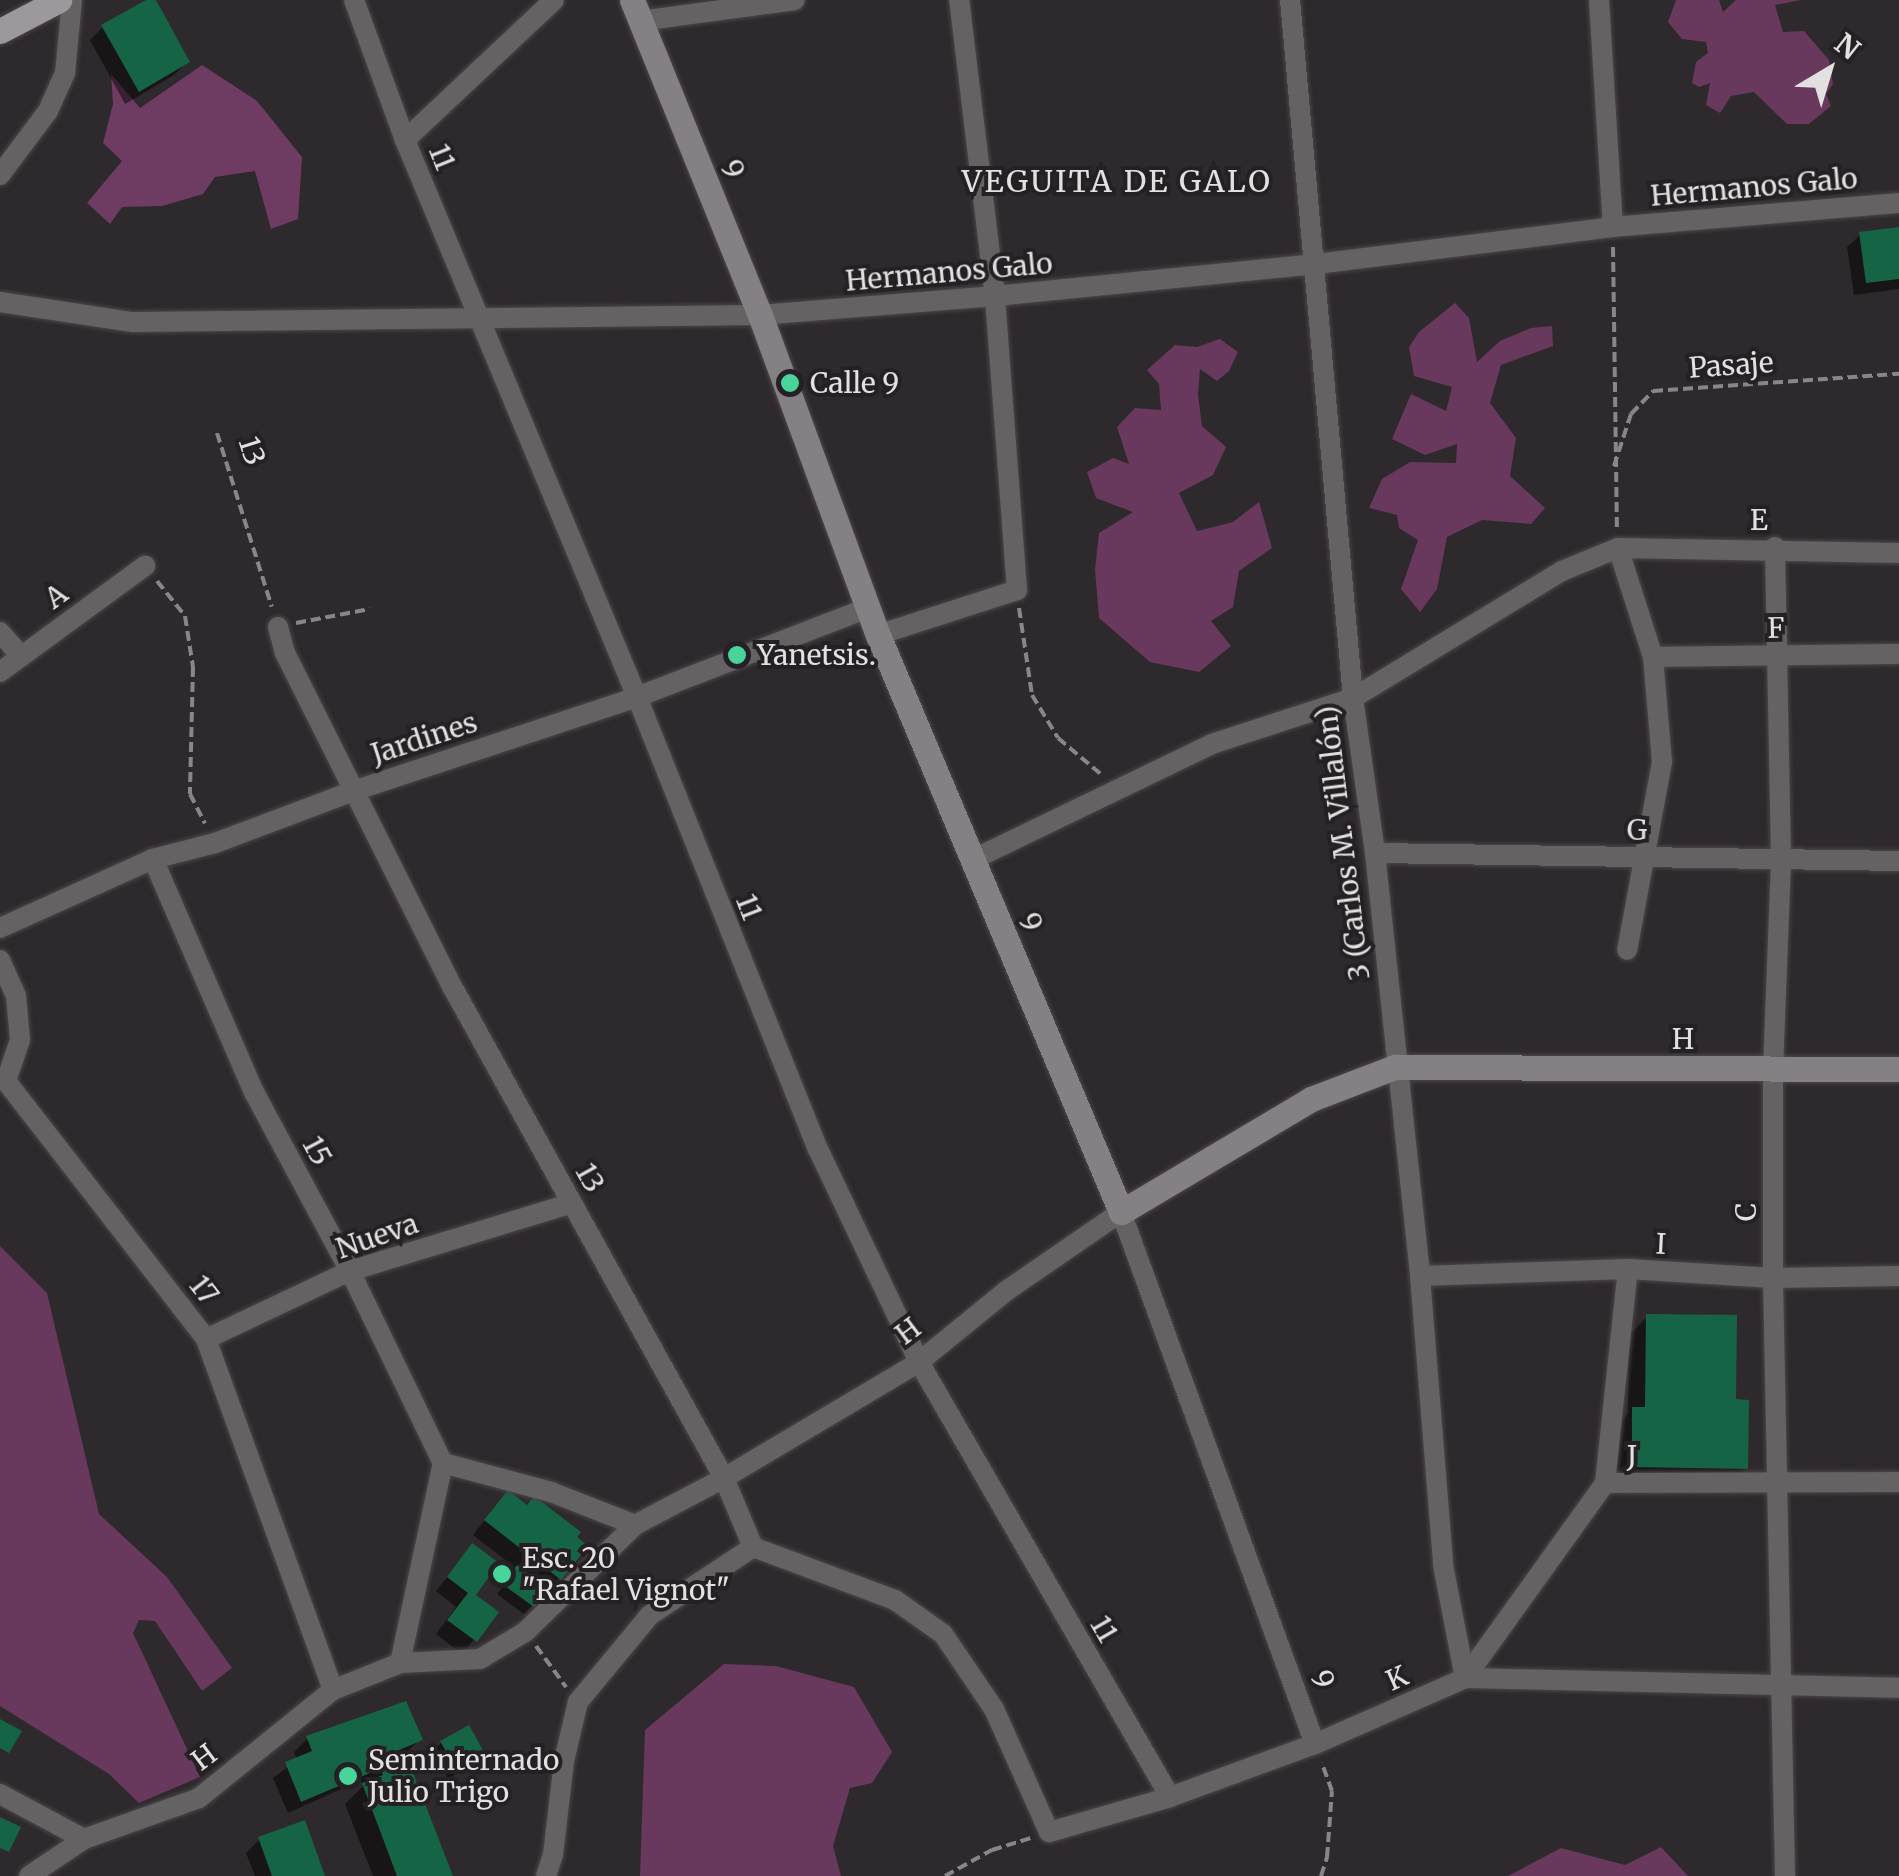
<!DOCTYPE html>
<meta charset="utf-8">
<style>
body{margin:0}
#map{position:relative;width:1899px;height:1876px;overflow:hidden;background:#2e292c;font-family:Merriweather,serif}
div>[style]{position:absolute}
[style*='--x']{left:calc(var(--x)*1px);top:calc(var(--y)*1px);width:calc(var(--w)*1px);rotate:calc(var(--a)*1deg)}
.green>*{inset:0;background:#68395d}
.forest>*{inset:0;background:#6e3c63}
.shadow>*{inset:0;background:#0007}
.building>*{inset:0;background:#166446;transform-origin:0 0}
.path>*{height:4px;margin-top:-2px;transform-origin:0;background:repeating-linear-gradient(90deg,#898588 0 10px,transparent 0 15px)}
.roads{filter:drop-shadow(0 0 2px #4b4649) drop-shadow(0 0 2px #4b4649)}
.street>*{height:20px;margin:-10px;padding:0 10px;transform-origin:10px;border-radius:10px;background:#646263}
.secondary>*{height:25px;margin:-12.5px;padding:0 12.5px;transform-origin:12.5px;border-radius:12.5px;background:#848083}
.primary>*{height:25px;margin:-12.5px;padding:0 12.5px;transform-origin:12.5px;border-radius:12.5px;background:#9c989b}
.dots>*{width:28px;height:28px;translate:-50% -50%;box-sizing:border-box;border:5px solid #242023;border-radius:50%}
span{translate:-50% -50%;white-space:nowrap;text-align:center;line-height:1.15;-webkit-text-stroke:8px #242023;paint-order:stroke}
.street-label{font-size:28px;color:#e3e0e2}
.poi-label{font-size:28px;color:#e3e0e2}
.left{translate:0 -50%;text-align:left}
.neighbourhood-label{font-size:30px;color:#e3e0e2;letter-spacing:2.5px}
.north{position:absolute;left:1779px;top:20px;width:100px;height:100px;-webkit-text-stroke:8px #242023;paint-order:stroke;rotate:38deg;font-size:28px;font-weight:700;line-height:40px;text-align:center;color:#e3e0e2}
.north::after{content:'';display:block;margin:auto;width:35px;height:45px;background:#e3e0e2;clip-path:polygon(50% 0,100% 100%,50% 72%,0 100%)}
</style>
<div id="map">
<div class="green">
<div style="clip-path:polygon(1676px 0,1719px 0,1723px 12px,1736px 0,1801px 0,1775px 5px,1783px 32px,1804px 31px,1829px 60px,1833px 84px,1826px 94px,1831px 106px,1809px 124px,1787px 124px,1754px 92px,1731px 96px,1720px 113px,1706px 105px,1710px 83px,1699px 87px,1692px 83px,1696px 62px,1708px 53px,1706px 42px,1682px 39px,1668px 22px)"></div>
<div style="clip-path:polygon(1455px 303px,1469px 318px,1477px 362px,1500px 341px,1531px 328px,1552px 326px,1553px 346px,1501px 365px,1490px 403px,1516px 438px,1510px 476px,1545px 508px,1531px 524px,1482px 520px,1447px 537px,1437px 589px,1420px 612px,1401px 589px,1418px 540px,1399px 528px,1397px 515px,1369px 508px,1382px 479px,1410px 462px,1456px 463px,1457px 444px,1425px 455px,1392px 439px,1411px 394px,1446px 411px,1452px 387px,1414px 376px,1409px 347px,1419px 332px)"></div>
<div style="clip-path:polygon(1220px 339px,1238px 352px,1229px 371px,1217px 381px,1200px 369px,1198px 395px,1202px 426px,1226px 447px,1213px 475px,1179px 493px,1197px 531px,1233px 522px,1259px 502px,1272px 548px,1239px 571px,1233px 607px,1211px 621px,1231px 646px,1199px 672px,1150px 662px,1099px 618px,1095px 569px,1099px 533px,1133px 512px,1096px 498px,1087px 472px,1113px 458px,1129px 464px,1117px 427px,1135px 408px,1161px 410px,1159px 384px,1147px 370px,1175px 345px,1197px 347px)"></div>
<div style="clip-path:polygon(0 1246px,47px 1293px,99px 1514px,167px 1577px,232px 1668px,202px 1691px,155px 1621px,139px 1620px,133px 1633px,200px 1777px,139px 1803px,109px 1774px,0 1706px)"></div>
<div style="clip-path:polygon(724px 1664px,776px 1666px,854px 1687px,892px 1752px,872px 1783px,850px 1788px,833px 1846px,841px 1876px,640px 1876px,645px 1730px)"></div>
<div style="clip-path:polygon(1661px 1847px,1688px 1876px,1508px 1876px,1561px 1848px,1625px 1865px)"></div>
</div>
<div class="forest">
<div style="clip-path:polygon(202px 65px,257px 101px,302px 157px,298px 219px,271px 229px,255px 171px,215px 177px,203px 194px,162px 206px,122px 207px,110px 224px,87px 203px,122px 161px,103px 143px,113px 104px,111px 74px,140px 108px)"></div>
</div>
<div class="shadow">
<div style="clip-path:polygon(153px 0,187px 62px,174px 75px,125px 104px,90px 40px,103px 27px)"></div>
<div style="clip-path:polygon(1899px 229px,1899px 289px,1854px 295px,1847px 247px,1861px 234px)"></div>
<div style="clip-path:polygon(1647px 1317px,1734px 1402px,1746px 1468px,1728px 1486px,1615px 1484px,1615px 1427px,1628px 1414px,1629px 1335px)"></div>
<div style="clip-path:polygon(495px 1506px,559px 1578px,524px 1614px,497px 1594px,517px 1569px,473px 1535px)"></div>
<div style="clip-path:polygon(472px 1546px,472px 1595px,496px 1613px,462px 1654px,436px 1634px,456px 1607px,436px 1591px)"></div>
<div style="clip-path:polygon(307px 1739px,420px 1740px,404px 1754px,451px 1876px,373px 1876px,345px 1804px,363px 1786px,361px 1780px,288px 1813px,273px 1778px,297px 1760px,294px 1752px)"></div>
<div style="clip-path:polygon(441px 1743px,483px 1756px,448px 1779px,433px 1751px)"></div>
<div style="clip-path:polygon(260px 1839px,322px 1876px,255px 1876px,246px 1853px)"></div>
</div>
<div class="building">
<div style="clip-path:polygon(146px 0,156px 0,190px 62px,139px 92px,101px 25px)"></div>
<div style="clip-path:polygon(1899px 227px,1899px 279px,1866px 283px,1859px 232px)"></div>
<div style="clip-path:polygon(1646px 1314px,1737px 1315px,1736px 1399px,1749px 1400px,1748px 1469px,1632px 1467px,1632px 1407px,1645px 1407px)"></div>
<div style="clip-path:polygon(508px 1490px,527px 1505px,534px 1496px,581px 1532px,577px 1537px,588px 1546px,561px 1580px,484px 1520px)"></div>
<div style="clip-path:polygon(472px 1543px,499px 1563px,476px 1595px,499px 1612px,477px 1642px,447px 1620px,468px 1593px,447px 1577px)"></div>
<div style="left:517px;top:1565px;width:39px;height:24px;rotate:36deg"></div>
<div style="clip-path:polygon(406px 1701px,423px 1740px,368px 1763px,372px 1772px,301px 1802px,285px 1762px,312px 1751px,306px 1736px)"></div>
<div style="clip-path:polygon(0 1719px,22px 1731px,9px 1753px,0 1748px)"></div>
<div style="left:469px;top:1725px;width:35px;height:33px;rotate:61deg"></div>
<div style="clip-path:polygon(405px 1752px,453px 1876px,397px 1876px,362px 1783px,383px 1775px,378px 1762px)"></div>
<div style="clip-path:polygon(0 1817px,21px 1827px,9px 1852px,0 1848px)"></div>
<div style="clip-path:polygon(305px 1820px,325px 1876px,272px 1876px,258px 1837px)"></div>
</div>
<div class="path">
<div style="--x:1613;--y:247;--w:281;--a:89.2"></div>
<div style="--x:217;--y:433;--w:182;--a:72.5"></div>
<div style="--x:1614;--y:466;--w:55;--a:-71.9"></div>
<div style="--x:1631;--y:414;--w:32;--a:-46"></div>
<div style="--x:1653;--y:391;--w:247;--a:-4"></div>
<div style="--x:157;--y:581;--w:45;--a:51.3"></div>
<div style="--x:185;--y:616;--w:52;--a:81.1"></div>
<div style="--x:193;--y:667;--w:127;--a:91.4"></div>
<div style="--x:190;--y:794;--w:33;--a:63"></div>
<div style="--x:1019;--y:608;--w:88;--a:81.5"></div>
<div style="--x:1032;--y:695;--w:50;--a:58.8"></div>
<div style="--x:1058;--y:738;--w:57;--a:40.1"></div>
<div style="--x:296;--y:623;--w:75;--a:-10.7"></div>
<div style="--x:536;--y:1646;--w:51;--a:53.8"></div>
<div style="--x:945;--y:1876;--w:54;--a:-29"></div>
<div style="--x:992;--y:1850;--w:41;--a:-17.1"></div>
<div style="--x:1321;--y:1876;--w:20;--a:-72"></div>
<div style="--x:1327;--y:1857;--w:66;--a:-85.7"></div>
<div style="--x:1332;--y:1791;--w:30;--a:-110"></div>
</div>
<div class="roads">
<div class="street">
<div style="--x:354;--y:0;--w:149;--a:70"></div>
<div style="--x:405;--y:140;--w:603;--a:67.39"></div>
<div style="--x:637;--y:697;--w:487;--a:68.2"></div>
<div style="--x:818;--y:1149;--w:236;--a:64.6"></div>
<div style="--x:919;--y:1362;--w:502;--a:60.01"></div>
<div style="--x:1290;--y:0;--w:701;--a:84.84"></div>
<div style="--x:1353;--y:698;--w:157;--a:81.9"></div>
<div style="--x:1375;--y:853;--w:425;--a:83.9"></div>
<div style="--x:1420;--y:1276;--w:290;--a:85.4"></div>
<div style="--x:1443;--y:1565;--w:115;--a:79"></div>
<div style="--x:1599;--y:0;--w:227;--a:86.5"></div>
<div style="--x:640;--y:21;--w:156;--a:-7.7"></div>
<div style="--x:405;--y:140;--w:204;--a:-43.2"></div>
<div style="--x:0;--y:175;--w:80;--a:-53.1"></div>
<div style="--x:48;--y:111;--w:42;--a:-65.9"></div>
<div style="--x:65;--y:73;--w:73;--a:-84.5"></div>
<div style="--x:0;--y:302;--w:134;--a:8.6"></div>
<div style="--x:133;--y:322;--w:627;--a:-0.64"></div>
<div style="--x:760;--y:315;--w:236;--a:-4.6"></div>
<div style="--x:995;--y:296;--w:323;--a:-5.7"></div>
<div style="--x:1316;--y:264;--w:299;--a:-7.1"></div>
<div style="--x:1613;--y:227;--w:287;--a:-4.8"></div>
<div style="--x:1775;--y:547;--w:315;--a:88.9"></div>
<div style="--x:1781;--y:862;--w:207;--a:92.2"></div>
<div style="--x:1773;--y:1069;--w:209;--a:90"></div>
<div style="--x:1773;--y:1278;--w:598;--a:88.85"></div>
<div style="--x:1618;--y:548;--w:114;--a:72.2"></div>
<div style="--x:1653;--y:657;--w:105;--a:85.1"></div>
<div style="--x:1662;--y:762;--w:191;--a:100.5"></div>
<div style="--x:278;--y:627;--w:27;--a:75"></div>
<div style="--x:285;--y:653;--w:375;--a:63.4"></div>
<div style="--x:453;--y:988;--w:560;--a:61.05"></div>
<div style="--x:724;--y:1478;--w:75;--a:67.2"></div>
<div style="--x:753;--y:1547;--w:152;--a:20.5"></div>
<div style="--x:895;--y:1600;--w:59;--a:35.3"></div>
<div style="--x:943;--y:1634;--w:91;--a:55.8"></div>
<div style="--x:994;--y:1709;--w:135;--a:65.9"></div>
<div style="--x:1049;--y:1832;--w:126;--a:-16.1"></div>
<div style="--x:1170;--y:1797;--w:154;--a:-20.1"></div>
<div style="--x:1315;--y:1744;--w:164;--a:-23.7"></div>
<div style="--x:1465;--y:1678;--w:434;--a:1.3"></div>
<div style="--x:0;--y:632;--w:32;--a:49"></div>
<div style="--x:878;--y:635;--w:146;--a:-17.9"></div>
<div style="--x:1017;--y:590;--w:295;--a:-94.3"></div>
<div style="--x:995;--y:296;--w:298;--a:-96.9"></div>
<div style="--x:1653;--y:657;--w:246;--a:-0.7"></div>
<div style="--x:0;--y:672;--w:180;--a:-36.2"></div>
<div style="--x:1375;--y:853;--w:524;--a:0.87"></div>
<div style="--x:153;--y:859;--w:254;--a:66.6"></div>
<div style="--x:254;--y:1092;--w:203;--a:61.8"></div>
<div style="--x:350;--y:1271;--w:213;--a:64.2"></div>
<div style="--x:972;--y:860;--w:267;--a:-25.8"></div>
<div style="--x:1212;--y:744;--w:148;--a:-18.1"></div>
<div style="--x:1353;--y:698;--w:245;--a:-31.3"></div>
<div style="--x:1562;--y:571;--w:61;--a:-22.3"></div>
<div style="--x:1618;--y:548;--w:281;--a:1"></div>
<div style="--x:0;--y:928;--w:168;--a:-24.3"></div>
<div style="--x:153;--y:859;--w:64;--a:-14.5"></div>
<div style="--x:215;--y:843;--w:151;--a:-20.6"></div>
<div style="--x:356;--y:790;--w:296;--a:-18.3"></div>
<div style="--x:637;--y:697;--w:248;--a:-21.1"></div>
<div style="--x:0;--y:960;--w:39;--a:66"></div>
<div style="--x:16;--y:996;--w:44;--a:84.8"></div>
<div style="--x:20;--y:1040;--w:43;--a:108.9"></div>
<div style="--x:6;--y:1081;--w:326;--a:52.2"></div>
<div style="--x:206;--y:1339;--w:373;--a:70.1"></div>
<div style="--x:1420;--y:1276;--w:208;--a:-1.9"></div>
<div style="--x:1628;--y:1269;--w:145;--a:3.6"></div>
<div style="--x:1773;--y:1278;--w:126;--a:-0.9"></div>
<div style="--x:206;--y:1339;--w:159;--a:-25.3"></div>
<div style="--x:350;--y:1271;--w:232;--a:-17"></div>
<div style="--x:1605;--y:1483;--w:215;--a:-83.9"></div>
<div style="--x:400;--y:1663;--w:205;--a:-77.9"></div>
<div style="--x:443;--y:1463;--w:112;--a:15"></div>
<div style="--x:551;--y:1492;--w:90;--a:21.4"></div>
<div style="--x:1465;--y:1678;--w:240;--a:-54.3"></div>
<div style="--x:1605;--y:1483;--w:294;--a:-0.2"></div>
<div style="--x:0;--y:1794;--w:95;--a:28.2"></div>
<div style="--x:29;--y:1876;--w:66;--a:-33.9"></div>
<div style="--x:84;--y:1839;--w:122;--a:-19.6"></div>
<div style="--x:199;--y:1798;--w:172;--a:-38.9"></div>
<div style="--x:333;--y:1690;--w:72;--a:-21.9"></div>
<div style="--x:400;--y:1663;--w:80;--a:-2.9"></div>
<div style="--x:480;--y:1659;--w:52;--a:-31"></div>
<div style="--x:525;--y:1632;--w:153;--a:-44.2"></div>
<div style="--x:635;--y:1525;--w:101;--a:-27.8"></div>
<div style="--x:724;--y:1478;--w:227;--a:-30.7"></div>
<div style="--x:919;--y:1362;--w:112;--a:-39.2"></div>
<div style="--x:1006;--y:1291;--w:140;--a:-34.5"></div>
<div style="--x:1121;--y:1212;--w:566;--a:69.97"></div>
<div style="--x:546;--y:1876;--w:22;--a:-72"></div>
<div style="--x:553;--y:1855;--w:95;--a:-83.3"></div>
<div style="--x:564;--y:1761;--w:61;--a:-76.7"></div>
<div style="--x:578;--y:1702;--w:113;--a:-50.4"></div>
<div style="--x:650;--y:1615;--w:123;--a:-33.4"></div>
</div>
<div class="secondary">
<div style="--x:632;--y:0;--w:340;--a:67.9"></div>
<div style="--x:760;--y:315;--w:341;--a:69.8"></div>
<div style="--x:878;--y:635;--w:626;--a:67.16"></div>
<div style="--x:1121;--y:1212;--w:221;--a:-30.7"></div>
<div style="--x:1311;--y:1099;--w:90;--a:-20.9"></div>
<div style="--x:1395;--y:1067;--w:504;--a:0.23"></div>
</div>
<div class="primary">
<div style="--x:0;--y:31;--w:67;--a:-27.7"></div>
</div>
</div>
<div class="dots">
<div style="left:790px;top:383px;background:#49d49c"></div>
<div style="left:737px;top:655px;background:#49d49c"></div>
<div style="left:502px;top:1574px;background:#49d49c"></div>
<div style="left:348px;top:1776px;background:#49d49c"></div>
</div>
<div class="street-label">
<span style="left:442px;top:157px;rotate:68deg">11</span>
<span style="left:733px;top:169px;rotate:68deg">9</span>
<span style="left:1754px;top:187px;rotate:-5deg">Hermanos Galo</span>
<span style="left:949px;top:272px;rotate:-5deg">Hermanos Galo</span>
<span style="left:1731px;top:365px;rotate:-4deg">Pasaje</span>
<span style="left:252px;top:451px;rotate:72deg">13</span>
<span style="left:1759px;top:520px">E</span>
<span style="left:56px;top:596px;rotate:-36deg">A</span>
<span style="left:1776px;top:628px;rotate:-1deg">F</span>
<span style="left:424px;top:738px;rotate:-18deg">Jardines</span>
<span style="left:1637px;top:830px;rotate:1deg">G</span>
<span style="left:1343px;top:843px;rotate:-97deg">3 (Carlos M. Villalón)</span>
<span style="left:749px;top:907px;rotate:69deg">11</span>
<span style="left:1031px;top:922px;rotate:67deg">9</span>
<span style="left:1683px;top:1039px">H</span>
<span style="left:317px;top:1151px;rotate:62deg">15</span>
<span style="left:590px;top:1178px;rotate:61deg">13</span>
<span style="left:1746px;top:1212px;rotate:-90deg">C</span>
<span style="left:377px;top:1236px;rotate:-19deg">Nueva</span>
<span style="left:1661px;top:1244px;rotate:3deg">I</span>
<span style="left:204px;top:1290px;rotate:52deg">17</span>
<span style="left:908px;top:1331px;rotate:-37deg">H</span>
<span style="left:1632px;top:1456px">J</span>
<span style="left:1104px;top:1629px;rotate:60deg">11</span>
<span style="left:1397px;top:1678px;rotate:-24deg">K</span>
<span style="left:1323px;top:1679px;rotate:70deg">9</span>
<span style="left:204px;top:1757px;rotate:-37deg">H</span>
</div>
<div class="poi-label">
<span class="left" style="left:810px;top:383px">Calle 9</span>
<span class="left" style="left:757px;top:655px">Yanetsis.</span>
<span class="left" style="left:522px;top:1574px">Esc. 20<br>"Rafael Vignot"</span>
<span class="left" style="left:368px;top:1776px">Seminternado<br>Julio Trigo</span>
</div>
<div class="neighbourhood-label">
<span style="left:1117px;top:181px">VEGUITA DE GALO</span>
</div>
<div class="north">N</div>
</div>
